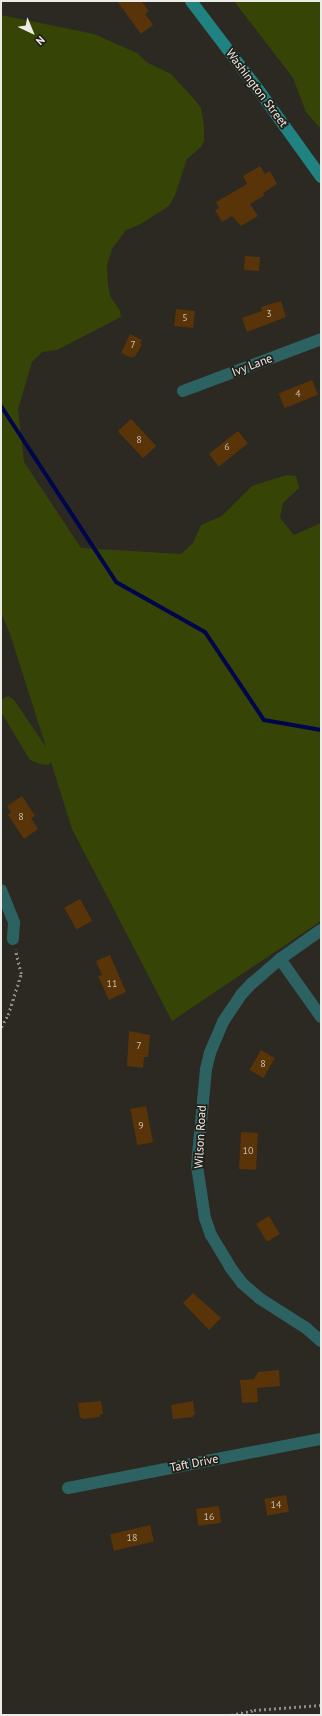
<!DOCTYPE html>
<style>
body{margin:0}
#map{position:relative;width:322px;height:1716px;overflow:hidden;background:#2b2922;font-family:"PT Sans",sans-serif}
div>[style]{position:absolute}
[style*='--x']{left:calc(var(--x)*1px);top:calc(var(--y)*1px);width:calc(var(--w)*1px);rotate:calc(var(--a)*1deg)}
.green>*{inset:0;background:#364406}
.stream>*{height:4px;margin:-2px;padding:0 2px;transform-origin:2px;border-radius:2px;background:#00054c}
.building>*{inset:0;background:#593408;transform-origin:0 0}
.path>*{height:2.5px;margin-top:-1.25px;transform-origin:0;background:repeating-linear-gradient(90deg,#8f8d88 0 2px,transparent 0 5px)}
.street>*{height:12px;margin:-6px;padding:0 6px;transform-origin:6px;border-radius:6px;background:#2d6262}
.secondary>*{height:12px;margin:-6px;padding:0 6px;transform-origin:6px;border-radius:6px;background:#218282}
span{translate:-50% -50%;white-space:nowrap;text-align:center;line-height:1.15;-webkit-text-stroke:3.5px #211f18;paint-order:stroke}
.number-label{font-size:10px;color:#c8bdaf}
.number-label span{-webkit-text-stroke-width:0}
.street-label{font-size:12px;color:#edebe7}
.frame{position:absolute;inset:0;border:2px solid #edebe7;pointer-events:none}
.north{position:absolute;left:12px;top:12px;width:40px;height:40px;-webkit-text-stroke:3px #211f18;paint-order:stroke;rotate:136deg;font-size:11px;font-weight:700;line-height:16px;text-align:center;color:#edebe7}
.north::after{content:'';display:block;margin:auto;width:14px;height:18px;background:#edebe7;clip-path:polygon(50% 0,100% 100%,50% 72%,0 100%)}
</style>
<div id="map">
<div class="green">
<div style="clip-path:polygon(234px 1px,321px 1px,321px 129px,306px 112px,293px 78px)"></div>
<div style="clip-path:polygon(1px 15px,94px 34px,137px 53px,148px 63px,171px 74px,195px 100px,201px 108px,204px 126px,204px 141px,201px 147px,187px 159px,175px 195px,169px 206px,139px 225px,126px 230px,112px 249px,107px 265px,108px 284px,110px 296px,120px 311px,121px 317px,57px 350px,42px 352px,32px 362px,18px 409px,24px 462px,81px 548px,181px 554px,193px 543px,201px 525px,222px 516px,252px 486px,287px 475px,296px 476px,299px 488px,283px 503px,280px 518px,294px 535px,321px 523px,321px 921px,172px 1021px,72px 829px,51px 762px,48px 765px,40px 764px,30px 760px,1px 712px,1px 700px,8px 696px,14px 700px,46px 747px,10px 634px,1px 612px)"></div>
</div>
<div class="stream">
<div style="--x:1;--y:406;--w:210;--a:56.8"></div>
<div style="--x:116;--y:582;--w:102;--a:29.3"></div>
<div style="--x:205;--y:632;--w:106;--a:56.2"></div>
<div style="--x:264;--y:720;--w:58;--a:10"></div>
</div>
<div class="building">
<div style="clip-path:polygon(117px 1px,141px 1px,149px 11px,145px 14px,153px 25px,141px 34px)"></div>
<div style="clip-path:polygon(260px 166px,265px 174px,270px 171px,277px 184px,263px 193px,265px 195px,250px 204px,258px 216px,241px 226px,232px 216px,222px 222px,215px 210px,219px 208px,216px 202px,247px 184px,243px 176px)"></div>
<div style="left:245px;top:256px;width:15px;height:14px;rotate:4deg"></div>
<div style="clip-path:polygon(281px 301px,286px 317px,247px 332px,242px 318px,262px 311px,261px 307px)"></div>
<div style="left:176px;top:309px;width:19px;height:17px;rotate:6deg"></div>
<div style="clip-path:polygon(130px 334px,142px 340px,140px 343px,142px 344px,135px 357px,133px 356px,132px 358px,121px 353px)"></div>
<div style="left:312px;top:380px;width:16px;height:36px;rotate:68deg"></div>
<div style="left:131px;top:419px;width:37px;height:18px;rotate:47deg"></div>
<div style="left:238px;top:431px;width:16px;height:37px;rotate:52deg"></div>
<div style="clip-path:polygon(22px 796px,35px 816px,31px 818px,38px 829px,24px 839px,8px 815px,11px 812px,7px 806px)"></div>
<div style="left:80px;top:899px;width:25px;height:18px;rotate:61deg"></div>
<div style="clip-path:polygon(110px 955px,126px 992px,109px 1000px,98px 976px,102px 975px,96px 961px)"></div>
<div style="clip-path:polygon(129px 1031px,150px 1035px,148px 1057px,144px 1057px,143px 1068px,127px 1066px)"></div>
<div style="left:261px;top:1050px;width:16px;height:23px;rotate:30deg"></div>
<div style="left:146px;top:1106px;width:37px;height:16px;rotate:79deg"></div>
<div style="left:241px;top:1132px;width:17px;height:37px;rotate:3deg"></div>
<div style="left:269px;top:1216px;width:21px;height:15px;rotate:59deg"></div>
<div style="clip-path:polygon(193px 1293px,221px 1318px,209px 1330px,183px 1303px)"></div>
<div style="clip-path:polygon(279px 1370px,280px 1386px,257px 1388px,258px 1402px,242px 1403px,240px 1380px,254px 1379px,258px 1372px)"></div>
<div style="clip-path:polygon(101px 1401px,103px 1414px,100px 1414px,100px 1417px,83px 1419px,80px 1417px,78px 1403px)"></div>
<div style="clip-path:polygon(193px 1401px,195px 1415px,193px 1415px,193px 1417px,173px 1419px,171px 1405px)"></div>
<div style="left:286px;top:1495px;width:17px;height:22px;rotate:80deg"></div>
<div style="left:219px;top:1506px;width:17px;height:23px;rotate:83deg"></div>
<div style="left:150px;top:1525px;width:17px;height:41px;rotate:77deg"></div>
</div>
<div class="path">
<div style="--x:1;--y:1027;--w:14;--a:-60"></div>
<div style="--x:8;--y:1015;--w:43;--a:-72.4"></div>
<div style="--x:21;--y:974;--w:25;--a:-104"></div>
<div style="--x:231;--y:1715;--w:24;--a:-12"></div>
<div style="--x:254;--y:1710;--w:67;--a:-4.3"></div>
</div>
<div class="street">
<div style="--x:183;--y:391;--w:147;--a:-20.6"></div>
<div style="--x:1;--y:890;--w:35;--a:68"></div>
<div style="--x:14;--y:923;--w:16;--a:94"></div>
<div style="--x:321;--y:930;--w:50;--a:144.7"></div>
<div style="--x:280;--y:959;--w:37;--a:139"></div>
<div style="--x:252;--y:983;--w:16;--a:133"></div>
<div style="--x:241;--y:995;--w:32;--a:124"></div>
<div style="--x:223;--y:1022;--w:34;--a:113"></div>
<div style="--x:210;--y:1053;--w:16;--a:104"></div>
<div style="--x:206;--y:1069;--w:97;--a:95.3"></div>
<div style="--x:197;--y:1166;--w:53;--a:81.3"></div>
<div style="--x:205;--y:1218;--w:18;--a:71"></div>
<div style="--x:211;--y:1235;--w:37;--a:59"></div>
<div style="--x:230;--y:1267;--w:20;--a:53"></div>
<div style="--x:242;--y:1283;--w:23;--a:41"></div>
<div style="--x:259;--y:1298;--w:56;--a:32.6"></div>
<div style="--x:306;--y:1328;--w:20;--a:41"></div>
<div style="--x:280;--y:959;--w:71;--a:54.7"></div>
<div style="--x:68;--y:1488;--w:258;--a:-11"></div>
</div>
<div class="secondary">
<div style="--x:191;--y:1;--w:114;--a:52.8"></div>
<div style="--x:260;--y:92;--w:105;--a:54.3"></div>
</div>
<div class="number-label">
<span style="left:269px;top:314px">3</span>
<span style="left:185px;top:318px">5</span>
<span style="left:133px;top:345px">7</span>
<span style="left:298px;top:394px">4</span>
<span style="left:139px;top:440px">8</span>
<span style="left:227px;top:447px">6</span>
<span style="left:21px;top:817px">8</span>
<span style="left:112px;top:984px">11</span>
<span style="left:139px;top:1046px">7</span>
<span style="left:263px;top:1064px">8</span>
<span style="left:141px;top:1126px">9</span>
<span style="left:248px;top:1151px">10</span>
<span style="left:276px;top:1505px">14</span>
<span style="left:209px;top:1517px">16</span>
<span style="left:132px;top:1538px">18</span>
</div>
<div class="street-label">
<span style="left:257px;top:88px;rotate:53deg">Washington Street</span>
<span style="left:252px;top:365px;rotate:-21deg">Ivy Lane</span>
<span style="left:200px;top:1137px;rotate:-87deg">Wilson Road</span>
<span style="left:194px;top:1463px;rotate:-11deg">Taft Drive</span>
</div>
<div class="frame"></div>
<div class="north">N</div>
</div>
